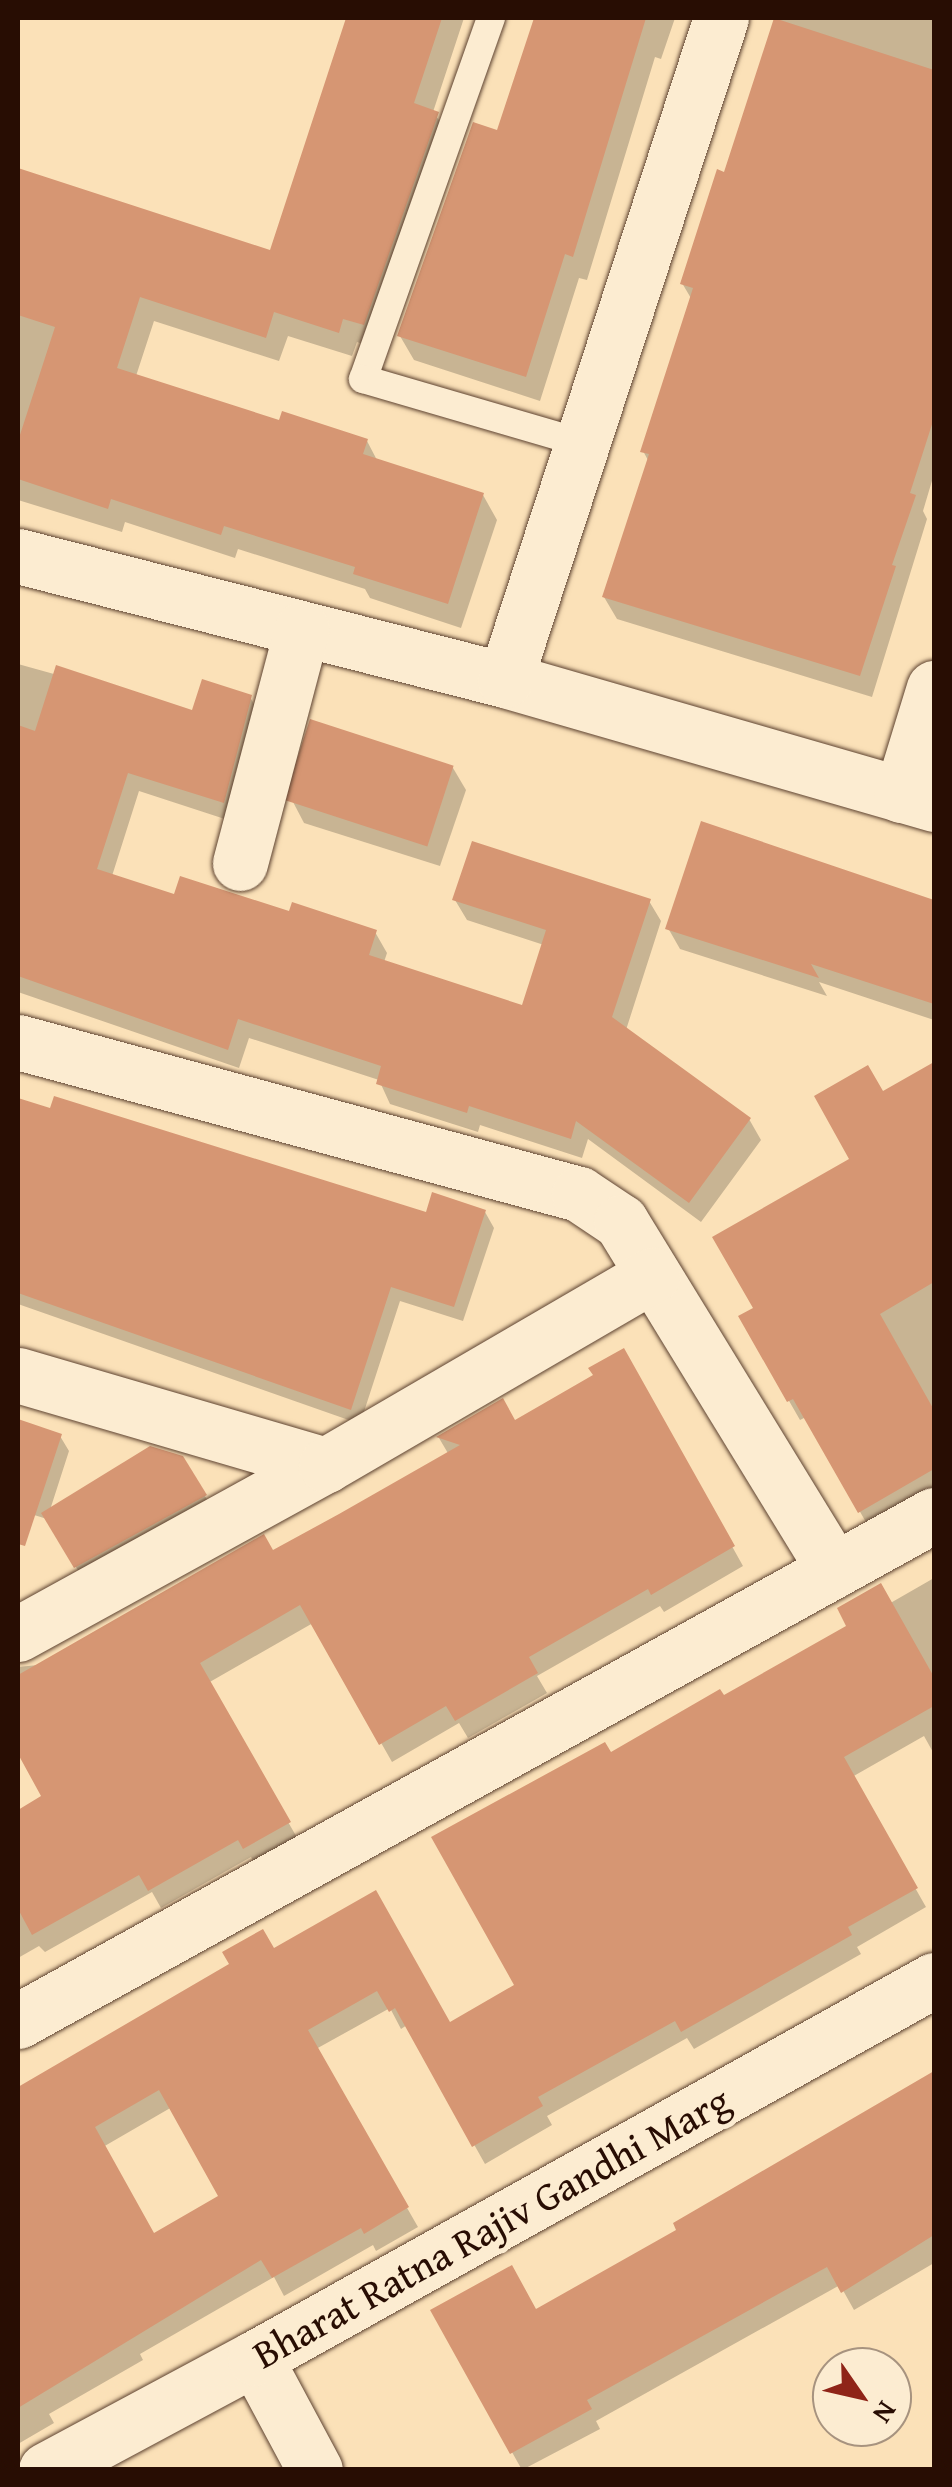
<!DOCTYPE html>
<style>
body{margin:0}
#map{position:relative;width:952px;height:2487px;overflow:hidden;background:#fbe1b8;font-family:"Gentium Book Plus",serif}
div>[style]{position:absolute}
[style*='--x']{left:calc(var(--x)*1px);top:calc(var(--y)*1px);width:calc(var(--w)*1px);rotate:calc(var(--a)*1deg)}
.shadow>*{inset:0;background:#0003}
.building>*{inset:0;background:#d69673;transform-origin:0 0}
.roads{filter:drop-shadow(0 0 2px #5d4230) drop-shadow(0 0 2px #5d4230)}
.service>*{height:28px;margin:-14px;padding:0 14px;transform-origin:14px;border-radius:14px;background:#fcecd1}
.minor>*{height:55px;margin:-27.5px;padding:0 27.5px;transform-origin:27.5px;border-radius:27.5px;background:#fcecd1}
span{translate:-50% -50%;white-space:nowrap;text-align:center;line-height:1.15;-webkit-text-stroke:10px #fcecd1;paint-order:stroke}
.street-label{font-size:40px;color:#280d03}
.frame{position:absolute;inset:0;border:20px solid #280d03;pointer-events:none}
.north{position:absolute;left:812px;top:2347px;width:100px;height:100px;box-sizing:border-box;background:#fcecd1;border:2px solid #a7937f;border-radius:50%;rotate:124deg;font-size:28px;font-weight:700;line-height:40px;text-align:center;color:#280d03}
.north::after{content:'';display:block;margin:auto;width:35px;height:45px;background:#8f2418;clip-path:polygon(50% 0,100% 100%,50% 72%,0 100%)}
</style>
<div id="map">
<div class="shadow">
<div style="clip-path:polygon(348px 18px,464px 18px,433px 112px,452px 138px,377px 349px,357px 342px,352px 356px,288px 336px,279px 361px,154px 321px,136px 376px,281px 423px,367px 441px,378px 462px,483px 495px,497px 520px,461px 628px,370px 598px,365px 589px,238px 549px,235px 558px,125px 522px,122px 532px,18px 500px,18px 171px,271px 253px)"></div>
<div style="clip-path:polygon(549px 18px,675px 18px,661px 59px,655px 57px,587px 280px,579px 278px,540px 401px,414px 360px,400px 336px,499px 133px)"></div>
<div style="clip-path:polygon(776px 18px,934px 18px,934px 474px,923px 511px,927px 519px,872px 697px,617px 619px,604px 597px,649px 462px,643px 451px,692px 300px,682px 283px,726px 175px)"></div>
<div style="clip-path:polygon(18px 664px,194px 713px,250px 697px,262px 718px,234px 822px,139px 791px,112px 876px,176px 897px,375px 932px,387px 953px,384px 962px,523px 1008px,544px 945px,467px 920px,455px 900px,649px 901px,661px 921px,626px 1030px,749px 1119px,761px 1140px,701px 1222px,588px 1139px,582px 1158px,480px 1125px,478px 1132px,390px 1104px,379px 1080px,249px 1038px,239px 1068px,18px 992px)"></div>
<div style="clip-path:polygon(453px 768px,466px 790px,440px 866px,304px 823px,292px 800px)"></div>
<div style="clip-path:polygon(702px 824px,934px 902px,934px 1020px,819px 982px,827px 996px,680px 949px,668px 928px)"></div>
<div style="clip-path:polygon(934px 1065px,934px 1493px,871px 1531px,806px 1417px,800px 1420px,741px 1317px,756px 1309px,852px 1159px,882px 1094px)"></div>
<div style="clip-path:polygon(18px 1101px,427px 1215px,485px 1212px,494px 1228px,463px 1321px,400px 1301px,360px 1424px,18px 1304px)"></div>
<div style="clip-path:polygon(623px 1351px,743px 1566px,664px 1612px,660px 1606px,537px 1676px,547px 1693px,468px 1738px,459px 1723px,392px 1762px,313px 1623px,208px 1683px,299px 1841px,256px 1866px,251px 1857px,161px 1908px,152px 1892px,45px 1952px,39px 1946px,18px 1958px,18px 1813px,45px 1797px,18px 1749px,18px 1667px,38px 1665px,272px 1553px,449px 1455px,439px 1438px,502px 1402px,514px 1423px,596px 1376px)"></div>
<div style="clip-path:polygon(18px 1421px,60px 1436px,69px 1451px,50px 1510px,182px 1458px,214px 1511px,85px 1582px,47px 1519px,18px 1510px)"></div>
<div style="clip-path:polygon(evenodd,934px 1578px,934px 1754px,924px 1736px,852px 1777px,926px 1907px,857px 1947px,861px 1954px,694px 2049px,687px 2038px,547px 2116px,552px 2125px,485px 2164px,407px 2025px,401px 2029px,390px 2008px,316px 2049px,418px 2227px,376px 2251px,373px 2245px,284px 2296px,274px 2277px,140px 2354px,143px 2360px,49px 2414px,54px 2423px,18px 2444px,18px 2090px,233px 1965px,273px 1952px,375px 1893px,449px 2025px,518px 1986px,610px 1755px,723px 1699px,934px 1578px,172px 2107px,222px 2197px,154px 2236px,103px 2147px,172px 2107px)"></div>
<div style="clip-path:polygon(934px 2074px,934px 2263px,854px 2310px,840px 2285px,596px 2421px,600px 2429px,522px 2470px,433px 2311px,535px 2312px,680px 2231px,676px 2224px)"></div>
</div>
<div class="building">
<div style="clip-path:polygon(346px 18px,442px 18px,414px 103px,439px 112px,364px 325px,343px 319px,339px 333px,274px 312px,266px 338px,140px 297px,117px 368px,279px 420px,282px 411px,368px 439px,363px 454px,484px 493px,448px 604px,353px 574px,355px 567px,224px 526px,221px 535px,111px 499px,108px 509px,18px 479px,18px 441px,55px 327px,18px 315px,18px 168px,270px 250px)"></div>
<div style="clip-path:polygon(534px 18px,646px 18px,573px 257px,565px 254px,526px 377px,397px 336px,473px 122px,497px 130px)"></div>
<div style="clip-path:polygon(774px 18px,934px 70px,934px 418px,910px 493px,916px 495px,892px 565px,896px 566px,860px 676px,602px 597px,649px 454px,640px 452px,693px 288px,680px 284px,717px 169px,724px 172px)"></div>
<div style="clip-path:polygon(56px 665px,192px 710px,202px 679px,252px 695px,224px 803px,128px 773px,97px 869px,174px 894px,180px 876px,289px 911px,292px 902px,377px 930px,369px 955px,522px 1005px,546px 930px,452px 900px,472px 841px,651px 899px,612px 1017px,751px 1118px,689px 1203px,576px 1121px,571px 1139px,469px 1106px,467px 1113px,376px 1084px,381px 1066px,238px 1019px,228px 1050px,18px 976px,18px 725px,35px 731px)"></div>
<div style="left:310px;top:719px;width:151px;height:85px;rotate:18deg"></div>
<div style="clip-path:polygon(701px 821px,934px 900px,934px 1004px,811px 964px,819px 978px,665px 929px)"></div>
<div style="clip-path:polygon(934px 1062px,934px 1282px,880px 1314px,934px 1410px,934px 1469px,858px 1513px,793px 1399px,787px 1402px,738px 1316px,753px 1308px,712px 1237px,849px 1159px,814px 1096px,868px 1065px,883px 1091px)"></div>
<div style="clip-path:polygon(54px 1096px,426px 1212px,432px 1192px,486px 1210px,454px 1307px,391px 1287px,351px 1410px,18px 1293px,18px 1098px,50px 1108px)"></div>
<div style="clip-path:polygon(624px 1348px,735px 1546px,651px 1595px,648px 1589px,529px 1657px,538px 1673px,455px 1721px,446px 1706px,379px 1745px,300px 1605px,200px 1663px,291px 1822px,243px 1849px,238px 1840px,148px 1891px,139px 1875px,32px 1935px,18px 1909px,18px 1810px,41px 1796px,18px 1754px,18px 1675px,264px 1534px,273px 1550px,339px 1514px,460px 1445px,436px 1437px,503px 1398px,515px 1420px,593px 1375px,588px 1368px)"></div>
<div style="clip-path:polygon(18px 1419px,62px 1434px,25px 1546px,18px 1544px)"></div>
<div style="clip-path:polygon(150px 1446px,183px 1456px,207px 1495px,74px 1568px,41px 1513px)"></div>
<div style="clip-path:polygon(evenodd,881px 1583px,934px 1677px,934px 1706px,844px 1757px,918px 1888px,848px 1927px,852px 1935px,681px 2032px,675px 2021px,538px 2097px,543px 2106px,472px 2147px,395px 2008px,389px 2012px,377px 1991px,308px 2030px,409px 2207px,364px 2234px,361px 2228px,272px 2278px,261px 2260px,18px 2408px,18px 2087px,229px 1964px,222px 1952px,263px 1929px,274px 1948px,376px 1890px,450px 2022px,514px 1985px,431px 1837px,605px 1742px,611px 1752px,720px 1689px,724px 1695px,846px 1626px,837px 1608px,881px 1583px,159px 2090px,218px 2196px,154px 2233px,95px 2127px,159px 2090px)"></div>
<div style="clip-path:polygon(934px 2071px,934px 2235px,841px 2293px,827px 2267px,587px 2400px,592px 2409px,510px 2454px,430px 2310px,512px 2265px,536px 2309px,676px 2230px,673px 2223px)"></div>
</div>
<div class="roads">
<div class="service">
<div style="--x:491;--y:18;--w:383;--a:109.5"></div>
<div style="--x:363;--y:379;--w:228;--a:16.3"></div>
</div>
<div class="minor">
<div style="--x:18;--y:556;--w:503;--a:14.29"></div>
<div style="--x:505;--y:680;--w:447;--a:16.1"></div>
<div style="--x:505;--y:680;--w:696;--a:-71.93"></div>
<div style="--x:901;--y:795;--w:112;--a:-72.9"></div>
<div style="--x:240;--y:863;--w:242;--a:-75.2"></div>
<div style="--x:18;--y:1042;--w:581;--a:15.16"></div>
<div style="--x:579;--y:1194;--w:50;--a:33.7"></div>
<div style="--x:621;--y:1222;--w:408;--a:58.5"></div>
<div style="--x:18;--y:1375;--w:321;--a:16.3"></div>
<div style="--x:18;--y:1634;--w:351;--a:-28.8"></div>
<div style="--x:326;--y:1465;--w:378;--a:-30.2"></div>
<div style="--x:18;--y:2021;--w:1046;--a:-28.92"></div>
<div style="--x:255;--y:2358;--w:127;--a:61.8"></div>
<div style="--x:46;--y:2470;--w:237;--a:-28.2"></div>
<div style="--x:255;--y:2358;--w:777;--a:-29.1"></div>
</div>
</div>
<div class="street-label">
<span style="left:491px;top:2227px;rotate:-29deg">Bharat Ratna Rajiv Gandhi Marg</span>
</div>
<div class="frame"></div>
<div class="north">N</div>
</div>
